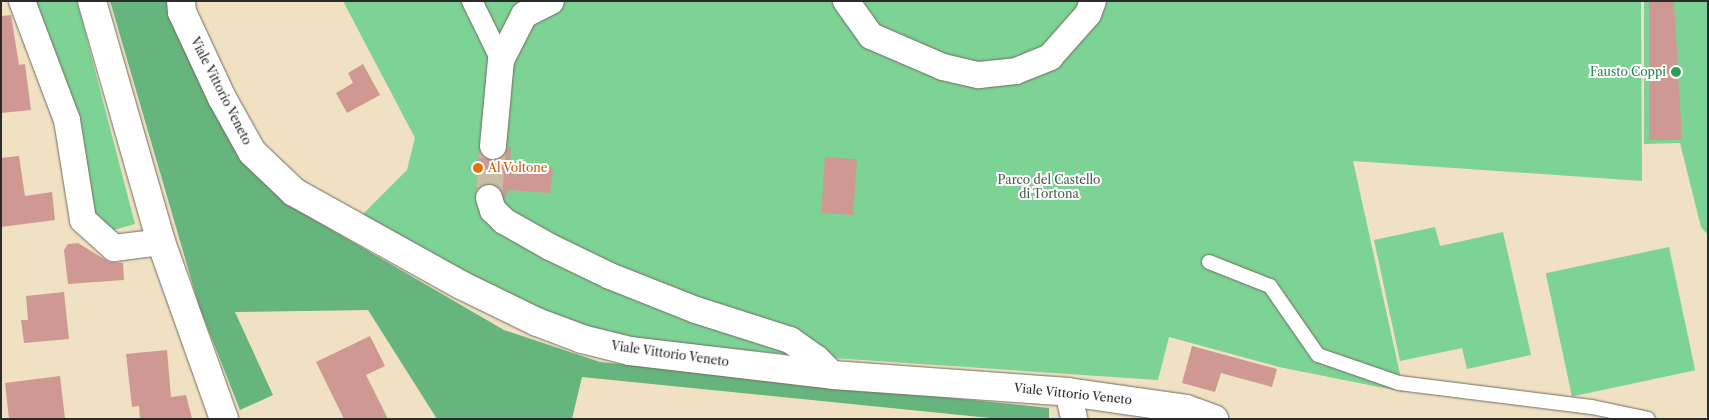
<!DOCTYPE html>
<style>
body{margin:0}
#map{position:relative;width:1709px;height:420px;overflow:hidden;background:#f0e1c3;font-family:"Libre Caslon Text",serif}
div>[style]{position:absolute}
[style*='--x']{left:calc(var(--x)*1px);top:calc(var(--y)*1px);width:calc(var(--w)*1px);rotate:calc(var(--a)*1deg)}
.green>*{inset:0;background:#7dd295;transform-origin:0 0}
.forest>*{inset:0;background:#66b47e}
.building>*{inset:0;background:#d09893;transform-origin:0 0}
.minor-tunnel>*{height:26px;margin-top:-13px;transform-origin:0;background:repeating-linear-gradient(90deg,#c9bda5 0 26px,transparent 0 39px)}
.roads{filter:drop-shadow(0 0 1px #706b60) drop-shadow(0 0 1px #706b60)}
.service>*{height:14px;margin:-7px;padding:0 7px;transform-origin:7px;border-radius:7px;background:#fff}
.pedestrian>*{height:20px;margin:-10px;padding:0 10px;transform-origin:10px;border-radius:10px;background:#fff}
.minor>*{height:26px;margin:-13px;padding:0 13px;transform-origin:13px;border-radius:13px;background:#fff}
.tertiary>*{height:28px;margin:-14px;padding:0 14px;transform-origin:14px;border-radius:14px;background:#fff}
.dots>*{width:14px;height:14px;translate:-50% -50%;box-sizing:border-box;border:2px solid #fff;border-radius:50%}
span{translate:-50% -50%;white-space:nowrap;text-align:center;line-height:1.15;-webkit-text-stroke:4px #fff;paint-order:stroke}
.leisure-label{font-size:12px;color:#27864d}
.right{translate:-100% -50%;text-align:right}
.street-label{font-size:12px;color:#2b2b2b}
.food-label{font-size:12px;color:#c56008}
.left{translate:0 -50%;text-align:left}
.park-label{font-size:12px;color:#445d4b}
.frame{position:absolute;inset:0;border:2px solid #2b2b2b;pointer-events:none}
</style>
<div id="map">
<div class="green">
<div style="clip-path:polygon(34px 1px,77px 1px,135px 224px,110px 231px,87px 215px)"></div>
<div style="clip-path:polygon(343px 1px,1641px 1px,1642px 181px,1353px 161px,1404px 392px,1279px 367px,1169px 337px,1158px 380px,803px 356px,619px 337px,530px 309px,362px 215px,407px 170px,415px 138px)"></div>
<div style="clip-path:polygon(1644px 1px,1708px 1px,1708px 235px,1701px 227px,1680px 143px,1644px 144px)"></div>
<div style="clip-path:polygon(1435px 227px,1440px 246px,1503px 232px,1531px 355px,1467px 369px,1462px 348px,1400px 361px,1374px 240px)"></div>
<div style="left:1669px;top:247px;width:126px;height:126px;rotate:78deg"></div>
</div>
<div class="forest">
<div style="clip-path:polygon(110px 1px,169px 1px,224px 125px,255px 175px,313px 219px,504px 330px,600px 362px,1049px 408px,1049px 419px,1000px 419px,582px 377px,572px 419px,437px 419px,368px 310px,235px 312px,273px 395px,240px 410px,199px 306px)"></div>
</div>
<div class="building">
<div style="clip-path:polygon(1649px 1px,1674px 1px,1682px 140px,1649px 140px)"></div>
<div style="clip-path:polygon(11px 15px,19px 65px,25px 64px,31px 110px,1px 113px,1px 16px)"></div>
<div style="clip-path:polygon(363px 64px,380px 95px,347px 113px,336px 93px,353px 83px,348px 73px)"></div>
<div style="clip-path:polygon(508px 147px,511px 147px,510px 163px,553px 167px,550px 193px,508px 190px,505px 199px,499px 187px,492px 183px,484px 184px,476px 192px,479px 150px,484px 158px,492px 161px,505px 155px)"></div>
<div style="clip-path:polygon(19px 156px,25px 196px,52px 192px,55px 220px,1px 227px,1px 158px)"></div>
<div style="left:825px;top:157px;width:32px;height:56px;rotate:4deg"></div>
<div style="clip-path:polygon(78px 243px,109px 262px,123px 263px,124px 280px,68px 284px,64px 250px,68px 244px)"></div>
<div style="clip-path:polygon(64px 292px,69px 339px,24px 343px,21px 320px,28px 320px,26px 296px)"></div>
<div style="clip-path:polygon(370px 336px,385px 366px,366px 375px,388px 419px,344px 419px,316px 362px)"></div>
<div style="clip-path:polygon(1192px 346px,1277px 369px,1272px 387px,1221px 373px,1215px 392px,1182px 383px)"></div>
<div style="clip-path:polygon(167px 350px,171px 397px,186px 395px,192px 419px,140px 419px,139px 406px,132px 407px,126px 354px)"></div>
<div style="clip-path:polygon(60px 376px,65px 419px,9px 419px,5px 383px)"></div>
</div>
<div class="minor-tunnel">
<div style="--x:489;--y:198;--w:52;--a:-85.6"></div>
</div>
<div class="roads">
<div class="service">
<div style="--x:1209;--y:262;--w:66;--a:21.5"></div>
<div style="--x:1270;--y:286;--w:84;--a:55.2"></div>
<div style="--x:1318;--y:355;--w:86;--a:19.1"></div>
<div style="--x:1399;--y:383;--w:194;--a:7.1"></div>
<div style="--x:1592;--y:407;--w:57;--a:12.1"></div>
</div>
<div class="pedestrian">
<div style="--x:472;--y:1;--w:66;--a:63.8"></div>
</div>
<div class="minor">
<div style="--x:22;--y:1;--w:127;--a:69.3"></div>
<div style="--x:67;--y:120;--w:101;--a:80.9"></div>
<div style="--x:83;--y:220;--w:42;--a:42.1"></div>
<div style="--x:114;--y:248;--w:47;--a:-7.3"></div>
<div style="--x:846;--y:1;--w:43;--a:54.5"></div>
<div style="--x:871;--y:36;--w:78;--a:23.3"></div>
<div style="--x:943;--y:67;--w:37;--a:13"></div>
<div style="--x:979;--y:75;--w:37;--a:-6"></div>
<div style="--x:1016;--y:71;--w:37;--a:-22"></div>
<div style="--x:1050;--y:57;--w:57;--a:-48.5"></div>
<div style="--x:1088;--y:14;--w:14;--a:-69"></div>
<div style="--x:493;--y:146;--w:86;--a:-84.7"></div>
<div style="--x:501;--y:60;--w:51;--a:-62.9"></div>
<div style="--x:524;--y:15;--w:30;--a:-27"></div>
<div style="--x:489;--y:198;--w:13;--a:72"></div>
<div style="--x:493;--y:210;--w:16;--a:45"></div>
<div style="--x:504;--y:221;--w:53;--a:29.5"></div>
<div style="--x:550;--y:247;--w:67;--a:25.8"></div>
<div style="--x:610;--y:276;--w:92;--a:21.6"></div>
<div style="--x:696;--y:310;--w:99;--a:17.7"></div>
<div style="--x:790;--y:340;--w:32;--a:35"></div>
<div style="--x:816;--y:358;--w:24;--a:45"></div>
<div style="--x:1068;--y:392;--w:28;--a:77"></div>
</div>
<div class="tertiary">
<div style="--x:92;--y:1;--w:251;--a:74"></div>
<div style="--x:161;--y:242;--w:188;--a:70.4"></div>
<div style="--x:181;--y:1;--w:11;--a:85"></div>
<div style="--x:182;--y:12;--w:95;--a:65.1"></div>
<div style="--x:222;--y:98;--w:62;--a:60.9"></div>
<div style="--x:252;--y:152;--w:58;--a:43.6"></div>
<div style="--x:294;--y:192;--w:191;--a:29.1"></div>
<div style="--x:461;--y:285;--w:85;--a:26"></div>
<div style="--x:537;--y:322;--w:48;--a:20.7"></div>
<div style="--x:582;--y:339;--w:49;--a:14"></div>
<div style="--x:630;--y:351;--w:204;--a:6.7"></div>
<div style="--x:833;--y:375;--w:236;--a:4.1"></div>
<div style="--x:1068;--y:392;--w:119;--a:8.2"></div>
<div style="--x:1186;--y:409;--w:30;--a:20"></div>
</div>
</div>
<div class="dots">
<div style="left:1676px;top:72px;background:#2e9e5b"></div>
<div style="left:478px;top:168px;background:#e8710a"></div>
</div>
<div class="leisure-label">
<span class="right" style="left:1666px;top:72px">Fausto Coppi</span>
</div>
<div class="street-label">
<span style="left:221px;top:91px;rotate:63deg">Viale Vittorio Veneto</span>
<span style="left:670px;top:354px;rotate:8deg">Viale Vittorio Veneto</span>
<span style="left:1073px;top:394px;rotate:6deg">Viale Vittorio Veneto</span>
</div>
<div class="food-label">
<span class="left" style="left:488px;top:168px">Al Voltone</span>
</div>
<div class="park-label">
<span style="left:1049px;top:187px">Parco del Castello<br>di Tortona</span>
</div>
<div class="frame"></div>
</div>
